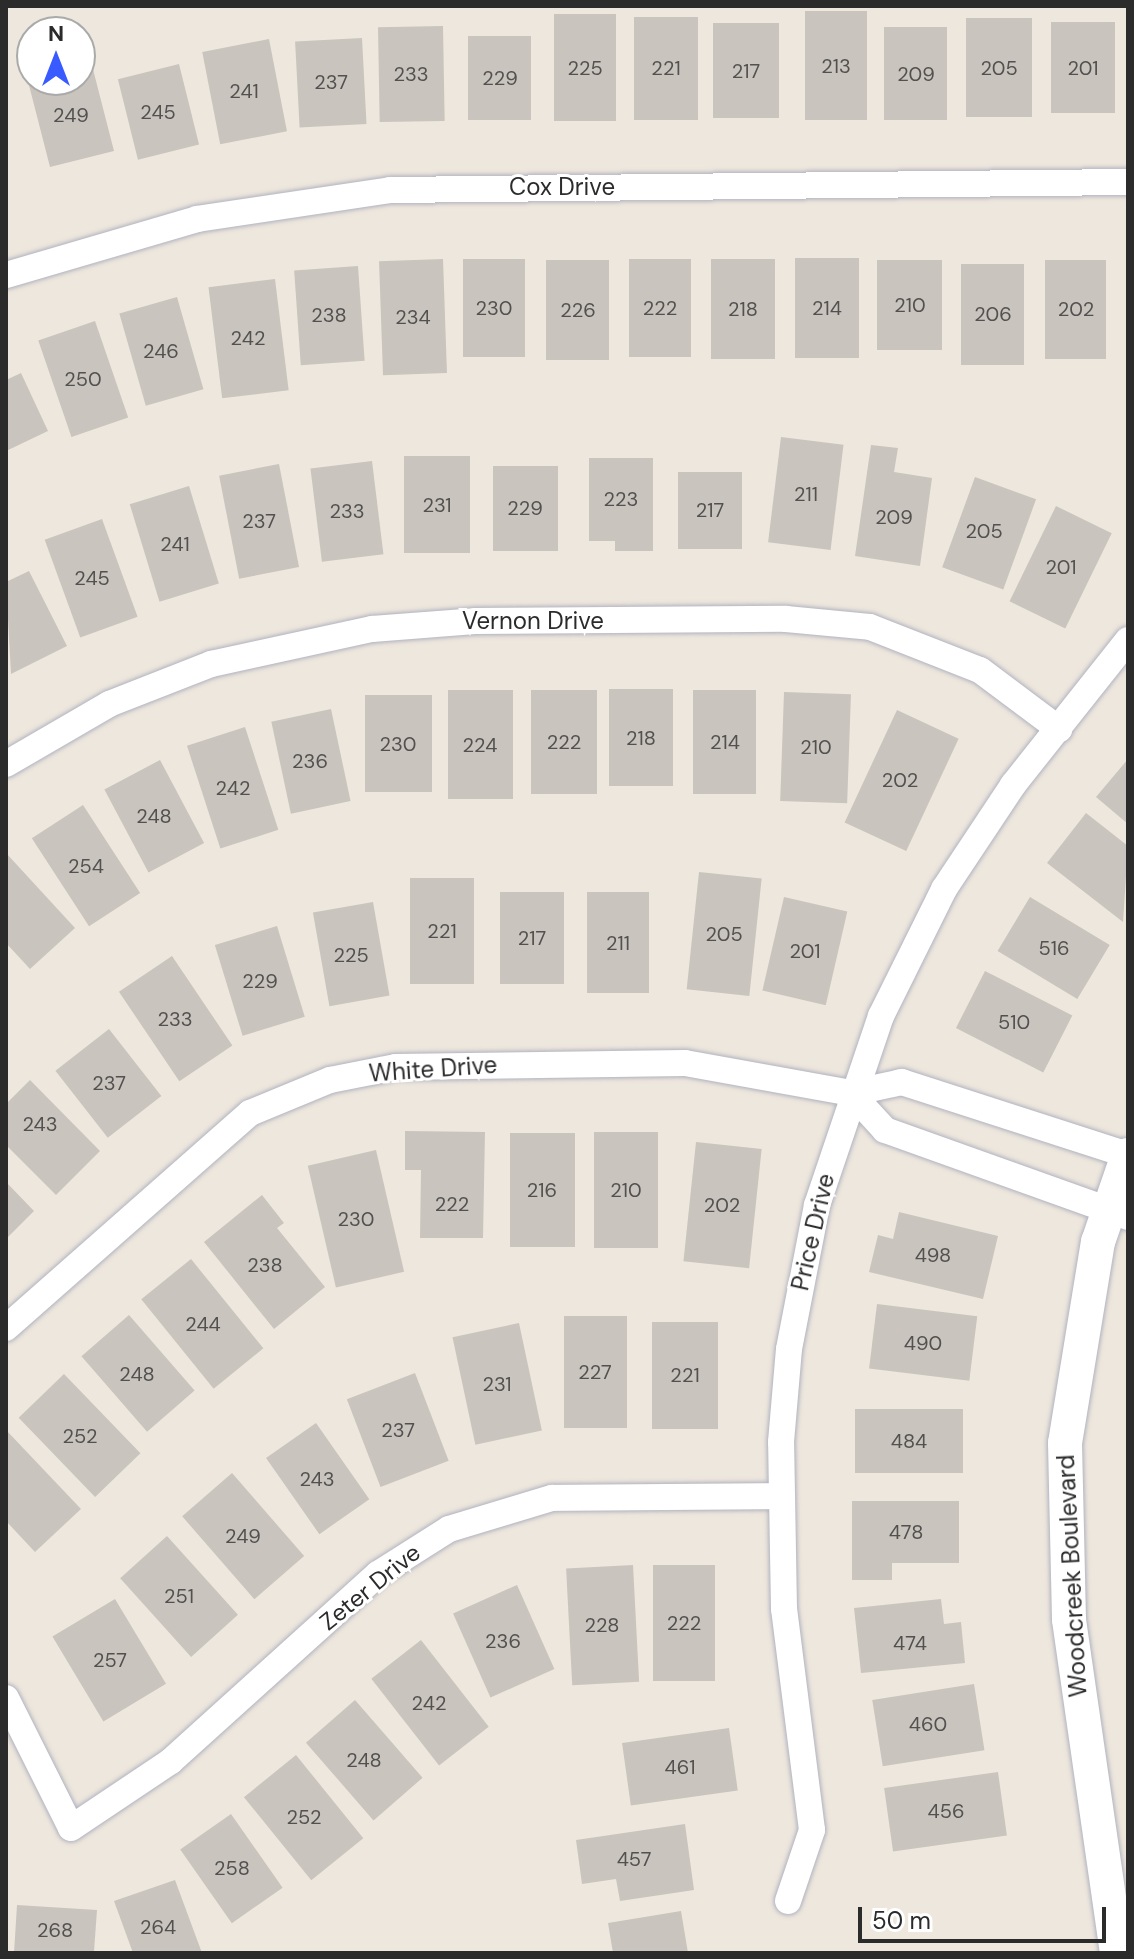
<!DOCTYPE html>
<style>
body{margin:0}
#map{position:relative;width:1134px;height:1959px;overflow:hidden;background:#eee7dd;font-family:"DM Sans",sans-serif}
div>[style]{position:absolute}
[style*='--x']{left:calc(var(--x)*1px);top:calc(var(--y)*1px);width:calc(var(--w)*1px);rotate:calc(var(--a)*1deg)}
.building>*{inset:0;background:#c9c4bd;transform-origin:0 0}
.roads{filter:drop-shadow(0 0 2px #b1b3c0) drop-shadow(0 0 2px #b1b3c0)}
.minor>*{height:26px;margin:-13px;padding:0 13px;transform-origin:13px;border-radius:13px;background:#fff}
.tertiary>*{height:34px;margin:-17px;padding:0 17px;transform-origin:17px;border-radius:17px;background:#fff}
span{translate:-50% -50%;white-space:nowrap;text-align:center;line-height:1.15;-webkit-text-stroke:6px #fff;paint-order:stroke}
.number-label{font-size:20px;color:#525150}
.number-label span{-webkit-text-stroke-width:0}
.street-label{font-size:24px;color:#2b2b2b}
.frame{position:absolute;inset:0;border:8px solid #2b2b2b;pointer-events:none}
.north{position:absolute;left:16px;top:16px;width:80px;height:80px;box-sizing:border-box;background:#fff;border:2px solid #aaa;border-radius:50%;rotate:0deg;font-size:22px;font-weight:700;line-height:32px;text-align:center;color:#2b2b2b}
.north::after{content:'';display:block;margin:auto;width:28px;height:36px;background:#395aff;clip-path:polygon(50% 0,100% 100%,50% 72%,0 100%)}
.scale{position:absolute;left:858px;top:1907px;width:248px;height:36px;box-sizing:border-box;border:4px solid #2b2b2b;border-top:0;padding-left:10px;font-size:24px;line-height:28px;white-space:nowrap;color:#2b2b2b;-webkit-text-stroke:6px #fff;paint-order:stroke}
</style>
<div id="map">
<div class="building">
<div style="left:805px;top:11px;width:62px;height:109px"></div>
<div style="left:554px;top:14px;width:62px;height:107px"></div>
<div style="left:634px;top:17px;width:64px;height:103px"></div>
<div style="left:966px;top:18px;width:66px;height:99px"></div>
<div style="left:1051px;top:22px;width:64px;height:91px"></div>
<div style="left:713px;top:23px;width:66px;height:95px"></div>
<div style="left:443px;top:26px;width:95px;height:65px;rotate:89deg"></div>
<div style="left:884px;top:27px;width:63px;height:93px"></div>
<div style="left:468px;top:36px;width:63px;height:84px"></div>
<div style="left:362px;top:38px;width:86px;height:67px;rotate:87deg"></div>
<div style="left:269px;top:39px;width:94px;height:68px;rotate:79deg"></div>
<div style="clip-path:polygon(86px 42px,114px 151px,50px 167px,22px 58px,32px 56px,32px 80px,80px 80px)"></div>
<div style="left:179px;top:64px;width:83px;height:63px;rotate:76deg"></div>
<div style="left:795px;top:258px;width:64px;height:100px"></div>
<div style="left:443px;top:259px;width:114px;height:64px;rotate:88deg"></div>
<div style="left:463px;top:259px;width:62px;height:98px"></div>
<div style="left:629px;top:259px;width:62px;height:98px"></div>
<div style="left:711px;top:259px;width:64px;height:100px"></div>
<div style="left:546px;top:260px;width:63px;height:100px"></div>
<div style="left:877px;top:260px;width:65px;height:90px"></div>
<div style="left:1045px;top:260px;width:61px;height:99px"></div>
<div style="left:961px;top:264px;width:63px;height:101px"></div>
<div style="left:358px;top:266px;width:95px;height:64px;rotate:86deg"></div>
<div style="left:275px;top:279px;width:112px;height:67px;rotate:83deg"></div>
<div style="left:177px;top:297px;width:96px;height:60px;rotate:74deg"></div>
<div style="left:95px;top:321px;width:102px;height:60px;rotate:71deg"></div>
<div style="clip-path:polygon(21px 373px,48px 431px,6px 451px,6px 380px)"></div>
<div style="left:781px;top:437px;width:63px;height:106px;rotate:7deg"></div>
<div style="clip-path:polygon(871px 445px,898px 448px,894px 472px,932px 478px,920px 566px,855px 556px)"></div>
<div style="left:404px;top:456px;width:66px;height:97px"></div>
<div style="clip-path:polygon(589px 458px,653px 458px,653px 551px,615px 551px,615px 541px,589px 541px)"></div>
<div style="left:372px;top:461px;width:94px;height:62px;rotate:83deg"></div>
<div style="left:279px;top:464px;width:105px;height:61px;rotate:79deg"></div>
<div style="left:493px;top:466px;width:65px;height:85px"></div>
<div style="left:678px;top:472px;width:64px;height:77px"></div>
<div style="left:975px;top:477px;width:65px;height:96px;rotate:20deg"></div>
<div style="left:189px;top:486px;width:102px;height:62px;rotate:73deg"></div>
<div style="left:1056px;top:506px;width:62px;height:106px;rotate:26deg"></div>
<div style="left:102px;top:519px;width:104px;height:61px;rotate:70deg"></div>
<div style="clip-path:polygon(29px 571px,67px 646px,11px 674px,6px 582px)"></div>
<div style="left:609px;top:689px;width:64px;height:97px"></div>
<div style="left:448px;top:690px;width:65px;height:109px"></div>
<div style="left:531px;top:690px;width:66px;height:104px"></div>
<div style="left:693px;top:690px;width:63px;height:104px"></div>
<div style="left:784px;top:692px;width:67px;height:109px;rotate:2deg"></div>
<div style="left:365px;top:695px;width:67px;height:97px"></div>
<div style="left:331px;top:709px;width:94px;height:61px;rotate:78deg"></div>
<div style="left:897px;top:710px;width:68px;height:124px;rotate:25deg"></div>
<div style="left:245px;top:727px;width:108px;height:61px;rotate:72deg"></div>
<div style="clip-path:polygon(1128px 759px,1128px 824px,1096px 797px)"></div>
<div style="left:160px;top:760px;width:94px;height:63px;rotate:62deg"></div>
<div style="left:83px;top:805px;width:105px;height:61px;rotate:57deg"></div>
<div style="clip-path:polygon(1086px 813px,1128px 846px,1123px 922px,1047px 863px)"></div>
<div style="clip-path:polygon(6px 853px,75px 928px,30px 969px,6px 943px)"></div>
<div style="left:699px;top:872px;width:63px;height:118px;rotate:6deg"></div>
<div style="left:410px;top:878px;width:64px;height:106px"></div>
<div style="left:500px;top:892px;width:64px;height:92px"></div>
<div style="left:587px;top:892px;width:62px;height:101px"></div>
<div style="left:784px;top:897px;width:65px;height:96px;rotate:13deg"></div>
<div style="left:1030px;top:897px;width:93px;height:63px;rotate:31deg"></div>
<div style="left:373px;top:902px;width:95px;height:61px;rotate:80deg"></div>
<div style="left:277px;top:926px;width:95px;height:65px;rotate:73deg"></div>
<div style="left:172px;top:956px;width:108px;height:64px;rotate:56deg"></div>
<div style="left:985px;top:971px;width:98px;height:64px;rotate:27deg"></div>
<div style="left:109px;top:1029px;width:85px;height:68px;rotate:52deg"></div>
<div style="clip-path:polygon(30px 1080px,100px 1151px,56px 1195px,6px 1145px,6px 1104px)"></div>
<div style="clip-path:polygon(405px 1131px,485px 1132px,483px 1238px,420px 1238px,421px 1170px,405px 1170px)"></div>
<div style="left:594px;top:1132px;width:64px;height:116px"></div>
<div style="left:510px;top:1133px;width:65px;height:114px"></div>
<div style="left:696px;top:1142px;width:66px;height:120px;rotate:6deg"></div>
<div style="left:376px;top:1150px;width:125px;height:70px;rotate:77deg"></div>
<div style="clip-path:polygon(6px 1182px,34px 1211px,6px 1239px)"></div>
<div style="clip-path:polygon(262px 1195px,284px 1223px,277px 1228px,325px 1287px,274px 1329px,204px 1242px)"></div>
<div style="clip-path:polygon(899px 1212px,998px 1236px,983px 1299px,869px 1272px,878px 1235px,893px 1239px)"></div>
<div style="left:191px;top:1259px;width:115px;height:64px;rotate:51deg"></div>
<div style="left:877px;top:1304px;width:101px;height:65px;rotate:7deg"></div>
<div style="left:129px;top:1315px;width:100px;height:63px;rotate:49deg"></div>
<div style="left:564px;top:1316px;width:63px;height:112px"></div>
<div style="left:652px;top:1322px;width:66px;height:107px"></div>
<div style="left:519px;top:1323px;width:110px;height:68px;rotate:78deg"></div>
<div style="left:415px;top:1373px;width:94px;height:73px;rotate:69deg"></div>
<div style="left:64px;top:1374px;width:110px;height:63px;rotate:46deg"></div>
<div style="left:855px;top:1409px;width:108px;height:64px"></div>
<div style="left:316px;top:1423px;width:93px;height:61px;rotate:55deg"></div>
<div style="clip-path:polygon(6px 1430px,81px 1509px,35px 1552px,6px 1521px)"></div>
<div style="left:232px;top:1473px;width:110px;height:66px;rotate:49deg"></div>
<div style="clip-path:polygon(852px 1501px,959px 1501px,959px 1563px,892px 1563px,892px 1580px,852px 1580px)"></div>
<div style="left:167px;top:1536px;width:106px;height:63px;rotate:48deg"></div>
<div style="left:633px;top:1565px;width:117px;height:67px;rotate:87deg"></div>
<div style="left:653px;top:1565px;width:62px;height:116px"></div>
<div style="left:517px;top:1585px;width:92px;height:70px;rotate:66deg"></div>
<div style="left:115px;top:1599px;width:99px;height:73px;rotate:59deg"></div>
<div style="clip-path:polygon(941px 1599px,944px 1624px,961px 1622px,965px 1663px,861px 1673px,854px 1608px)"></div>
<div style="left:421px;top:1640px;width:110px;height:63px;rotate:52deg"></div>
<div style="left:974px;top:1684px;width:67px;height:103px;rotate:81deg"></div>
<div style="left:355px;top:1700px;width:103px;height:65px;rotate:49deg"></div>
<div style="left:729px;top:1728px;width:63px;height:108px;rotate:82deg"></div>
<div style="left:296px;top:1755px;width:107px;height:67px;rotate:51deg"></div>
<div style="left:998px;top:1772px;width:64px;height:115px;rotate:82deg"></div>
<div style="left:231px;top:1814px;width:90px;height:62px;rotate:55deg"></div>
<div style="clip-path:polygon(685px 1824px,694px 1890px,620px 1901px,616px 1879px,582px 1884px,576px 1840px)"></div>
<div style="clip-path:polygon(175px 1880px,202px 1953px,133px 1953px,114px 1901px)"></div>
<div style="clip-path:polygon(17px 1905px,97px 1910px,94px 1951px,14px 1953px)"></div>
<div style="clip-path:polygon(681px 1911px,688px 1953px,613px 1953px,608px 1923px)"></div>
</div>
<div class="roads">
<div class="minor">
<div style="--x:6;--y:275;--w:199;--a:-16.3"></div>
<div style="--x:197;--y:219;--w:195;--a:-8.5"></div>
<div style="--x:390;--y:190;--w:738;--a:-0.62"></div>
<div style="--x:6;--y:764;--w:119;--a:-30.2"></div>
<div style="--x:109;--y:704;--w:110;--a:-21.4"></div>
<div style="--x:211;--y:664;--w:165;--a:-12.3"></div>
<div style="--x:372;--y:629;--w:103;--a:-4.4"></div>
<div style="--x:475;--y:621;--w:311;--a:-0.4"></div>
<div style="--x:786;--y:619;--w:84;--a:5.4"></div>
<div style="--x:870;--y:627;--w:118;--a:21.4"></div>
<div style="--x:980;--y:670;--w:99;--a:36.8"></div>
<div style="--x:851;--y:1093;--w:50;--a:47.4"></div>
<div style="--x:885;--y:1130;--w:258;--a:19.7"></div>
<div style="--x:6;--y:1328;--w:325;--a:-41.4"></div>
<div style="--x:250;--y:1113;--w:87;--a:-22.4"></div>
<div style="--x:330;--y:1080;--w:67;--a:-11.1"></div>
<div style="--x:396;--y:1067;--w:289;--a:-0.8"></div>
<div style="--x:685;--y:1063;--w:169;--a:10.2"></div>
<div style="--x:851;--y:1093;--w:52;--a:-12.2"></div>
<div style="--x:902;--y:1082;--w:237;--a:17.9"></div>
<div style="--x:6;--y:1698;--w:145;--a:63.4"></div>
<div style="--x:71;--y:1828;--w:120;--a:-33.8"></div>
<div style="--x:171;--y:1761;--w:279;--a:-42.1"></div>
<div style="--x:378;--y:1574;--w:84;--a:-32.4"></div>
<div style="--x:449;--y:1529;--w:108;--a:-16.8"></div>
<div style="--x:552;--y:1498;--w:228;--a:-0.5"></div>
<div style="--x:788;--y:1901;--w:75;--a:-71.3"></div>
<div style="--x:812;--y:1830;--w:223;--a:-97.2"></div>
<div style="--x:784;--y:1609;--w:167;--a:-91"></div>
<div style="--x:781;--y:1442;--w:93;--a:-85.1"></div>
<div style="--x:789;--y:1349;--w:147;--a:-79"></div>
<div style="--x:817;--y:1205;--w:200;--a:-71.3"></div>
<div style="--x:881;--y:1016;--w:142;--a:-63.6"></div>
<div style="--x:944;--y:889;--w:125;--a:-56.4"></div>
<div style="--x:1013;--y:785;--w:185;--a:-51.6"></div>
</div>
<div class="tertiary">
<div style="--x:1117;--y:1953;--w:337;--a:-98.2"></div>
<div style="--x:1069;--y:1619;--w:176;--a:-91.3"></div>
<div style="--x:1065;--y:1443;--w:204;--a:-80.7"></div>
<div style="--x:1098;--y:1242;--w:92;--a:-71"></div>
</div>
</div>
<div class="number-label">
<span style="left:836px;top:66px">213</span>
<span style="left:585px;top:68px">225</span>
<span style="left:666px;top:68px">221</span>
<span style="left:999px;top:68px">205</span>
<span style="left:1083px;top:68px">201</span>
<span style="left:746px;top:71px">217</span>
<span style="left:411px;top:74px">233</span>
<span style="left:916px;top:74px">209</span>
<span style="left:500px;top:78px">229</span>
<span style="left:331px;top:82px">237</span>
<span style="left:244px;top:91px">241</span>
<span style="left:158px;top:112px">245</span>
<span style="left:71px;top:115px">249</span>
<span style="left:910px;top:305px">210</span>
<span style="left:494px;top:308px">230</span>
<span style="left:660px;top:308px">222</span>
<span style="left:827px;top:308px">214</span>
<span style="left:743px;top:309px">218</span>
<span style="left:1076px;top:309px">202</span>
<span style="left:578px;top:310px">226</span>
<span style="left:993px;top:314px">206</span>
<span style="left:329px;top:315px">238</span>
<span style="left:413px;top:317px">234</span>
<span style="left:248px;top:338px">242</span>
<span style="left:161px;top:351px">246</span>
<span style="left:83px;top:379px">250</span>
<span style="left:806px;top:494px">211</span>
<span style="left:621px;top:499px">223</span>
<span style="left:437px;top:505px">231</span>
<span style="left:525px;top:508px">229</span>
<span style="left:710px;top:510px">217</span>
<span style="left:347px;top:511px">233</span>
<span style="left:894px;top:517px">209</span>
<span style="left:259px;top:521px">237</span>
<span style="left:984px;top:531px">205</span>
<span style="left:175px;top:544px">241</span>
<span style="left:1061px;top:567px">201</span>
<span style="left:92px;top:578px">245</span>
<span style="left:641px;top:738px">218</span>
<span style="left:564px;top:742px">222</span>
<span style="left:725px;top:742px">214</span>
<span style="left:398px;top:744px">230</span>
<span style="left:480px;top:745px">224</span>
<span style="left:816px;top:747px">210</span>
<span style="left:310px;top:761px">236</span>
<span style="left:900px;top:780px">202</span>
<span style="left:233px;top:788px">242</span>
<span style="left:154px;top:816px">248</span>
<span style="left:86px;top:866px">254</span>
<span style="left:442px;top:931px">221</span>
<span style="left:724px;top:934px">205</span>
<span style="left:532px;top:938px">217</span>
<span style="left:618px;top:943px">211</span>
<span style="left:1054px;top:948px">516</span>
<span style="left:805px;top:951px">201</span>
<span style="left:351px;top:955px">225</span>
<span style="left:260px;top:981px">229</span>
<span style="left:175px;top:1019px">233</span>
<span style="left:1014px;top:1022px">510</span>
<span style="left:109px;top:1083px">237</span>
<span style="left:40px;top:1124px">243</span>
<span style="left:542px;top:1190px">216</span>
<span style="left:626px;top:1190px">210</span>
<span style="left:452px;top:1204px">222</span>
<span style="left:722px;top:1205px">202</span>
<span style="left:356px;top:1219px">230</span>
<span style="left:933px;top:1255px">498</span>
<span style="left:265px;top:1265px">238</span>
<span style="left:203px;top:1324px">244</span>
<span style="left:923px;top:1343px">490</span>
<span style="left:595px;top:1372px">227</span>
<span style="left:137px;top:1374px">248</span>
<span style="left:685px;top:1375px">221</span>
<span style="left:497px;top:1384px">231</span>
<span style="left:398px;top:1430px">237</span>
<span style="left:80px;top:1436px">252</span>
<span style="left:909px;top:1441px">484</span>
<span style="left:317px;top:1479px">243</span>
<span style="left:906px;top:1532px">478</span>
<span style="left:243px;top:1536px">249</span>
<span style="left:179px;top:1596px">251</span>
<span style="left:684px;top:1623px">222</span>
<span style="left:602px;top:1625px">228</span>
<span style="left:503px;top:1641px">236</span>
<span style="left:910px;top:1643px">474</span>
<span style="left:110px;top:1660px">257</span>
<span style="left:429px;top:1703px">242</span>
<span style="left:928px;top:1724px">460</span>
<span style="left:364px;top:1760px">248</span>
<span style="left:680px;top:1767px">461</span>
<span style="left:946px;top:1811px">456</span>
<span style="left:304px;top:1817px">252</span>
<span style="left:634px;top:1859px">457</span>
<span style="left:232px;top:1868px">258</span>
<span style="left:158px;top:1927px">264</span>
<span style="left:55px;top:1930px">268</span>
</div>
<div class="street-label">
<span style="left:562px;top:187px">Cox Drive</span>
<span style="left:533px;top:621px">Vernon Drive</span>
<span style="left:433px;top:1069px;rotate:-4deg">White Drive</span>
<span style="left:813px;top:1232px;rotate:-77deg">Price Drive</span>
<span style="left:1072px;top:1576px;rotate:-93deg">Woodcreek Boulevard</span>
<span style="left:370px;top:1587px;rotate:-39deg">Zeter Drive</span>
</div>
<div class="frame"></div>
<div class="north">N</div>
<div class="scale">50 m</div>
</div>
